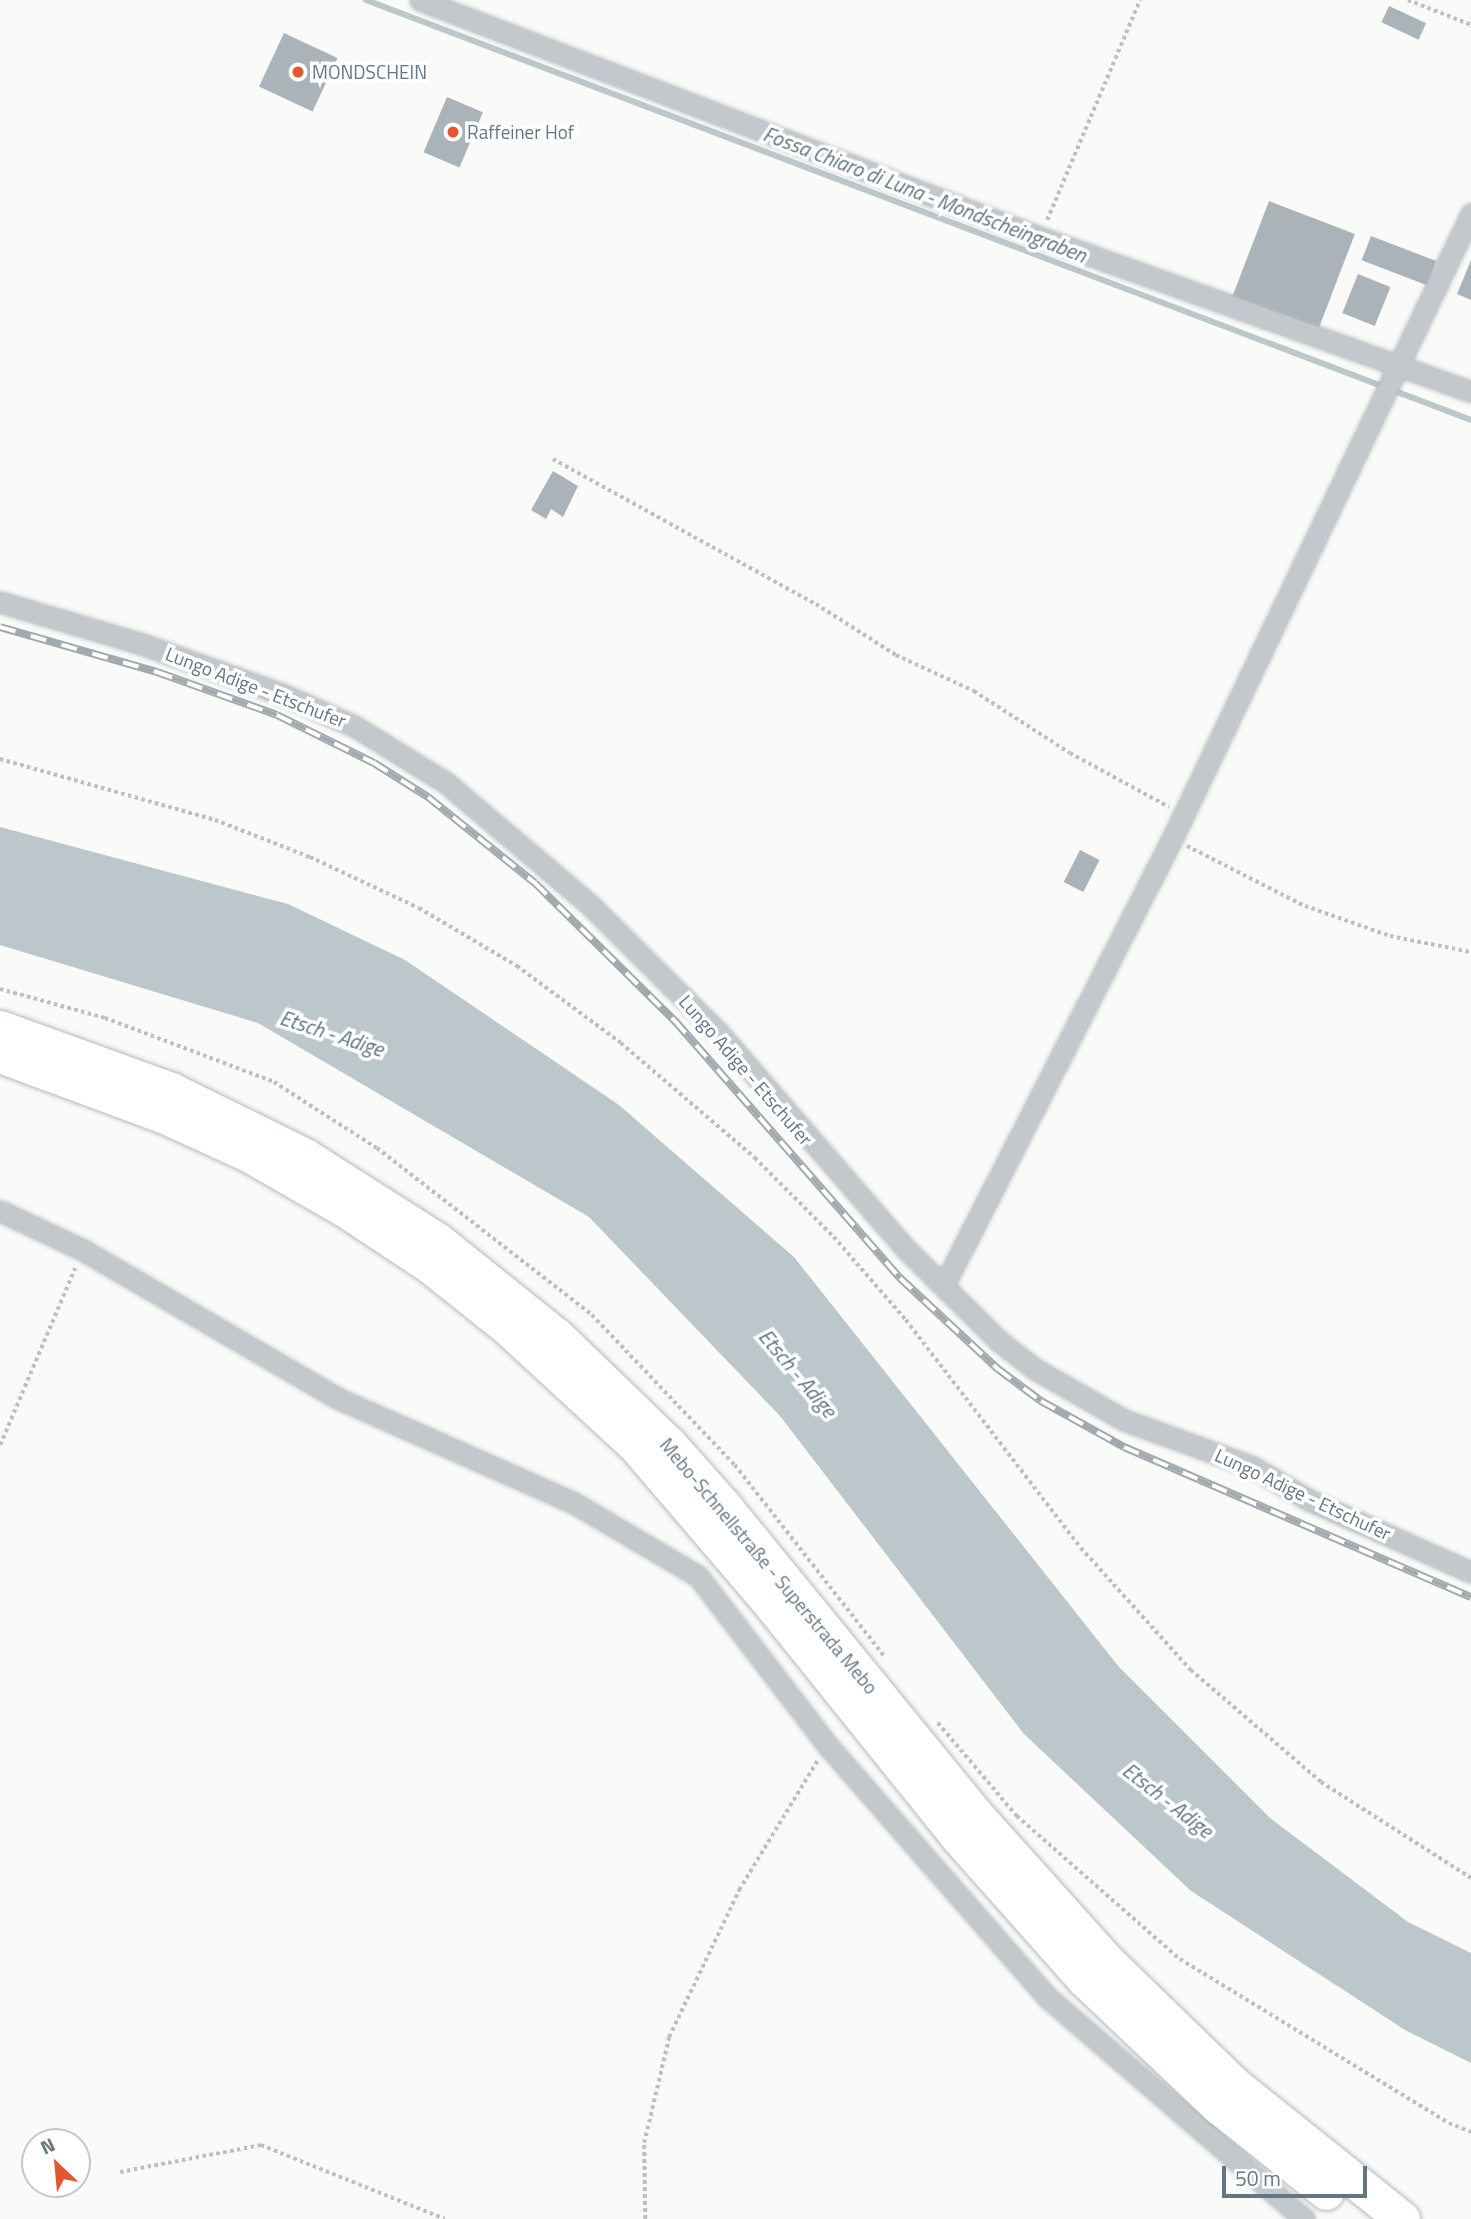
<!DOCTYPE html>
<meta charset="utf-8">
<style>
body{margin:0}
#map{position:relative;width:1471px;height:2219px;overflow:hidden;background:#fafaf8;font-family:"Titillium Web",sans-serif}
div>[style]{position:absolute}
[style*='--x']{left:calc(var(--x)*1px);top:calc(var(--y)*1px);width:calc(var(--w)*1px);rotate:calc(var(--a)*1deg)}
.water>*{inset:0;background:#bbc7cb}
.stream>*{height:6px;margin:-3px;padding:0 3px;transform-origin:3px;border-radius:3px;background:#bbc7cb}
.building>*{inset:0;background:#aab3b9;transform-origin:0 0}
.path>*{height:3.5px;margin-top:-1.75px;transform-origin:0;background:repeating-linear-gradient(90deg,#bbbfc2 0 3.5px,transparent 0 7px)}
.roads{filter:drop-shadow(0 0 2px #b4b9bd) drop-shadow(0 0 2px #b4b9bd)}
.street>*{height:19px;margin:-9.5px;padding:0 9.5px;transform-origin:9.5px;border-radius:9.5px;background:#c3c8cc}
.highway>*{height:35px;margin:-17.5px;padding:0 17.5px;transform-origin:17.5px;border-radius:17.5px;background:#fff}
.rail>*{height:8px;margin-top:-4px;transform-origin:0;background:repeating-linear-gradient(90deg,#fff 0 16px,#a2aab0 0 32px);box-sizing:border-box;border-block:2px solid #a2aab0}
.dots>*{width:19px;height:19px;translate:-50% -50%;box-sizing:border-box;border:4px solid #fff;border-radius:50%}
span{translate:-50% -50%;white-space:nowrap;text-align:center;line-height:1.15;-webkit-text-stroke:7px #fff;paint-order:stroke}
.poi-label{font-size:19px;color:#657683}
.left{translate:0 -50%;text-align:left}
.street-label{font-size:19px;color:#657683}
.water-label{font-size:21px;color:#60757c;font-style:italic}
.north{position:absolute;left:21px;top:2128px;width:70px;height:70px;box-sizing:border-box;background:#fff;border:2px solid #c1c8cd;border-radius:50%;rotate:334deg;font-size:19px;font-weight:700;line-height:28px;text-align:center;color:#657683}
.north::after{content:'';display:block;margin:auto;width:24px;height:32px;background:#e4572e;clip-path:polygon(50% 0,100% 100%,50% 72%,0 100%)}
.scale{position:absolute;left:1222px;top:2166px;width:145px;height:32px;box-sizing:border-box;border:4px solid #657683;border-top:0;padding-left:9px;font-size:21px;line-height:24px;white-space:nowrap;color:#657683;-webkit-text-stroke:5px #fff;paint-order:stroke}
</style>
<div id="map">
<div class="water">
<div style="clip-path:polygon(0 827px,288px 904px,405px 960px,619px 1105px,794px 1257px,1119px 1667px,1270px 1818px,1408px 1922px,1471px 1953px,1471px 2063px,1405px 2030px,1191px 1891px,1024px 1734px,780px 1416px,589px 1217px,258px 1023px,0 945px)"></div>
</div>
<div class="stream">
<div style="--x:366;--y:0;--w:1182;--a:20.81"></div>
</div>
<div class="building">
<div style="left:1389px;top:6px;width:41px;height:18px;rotate:25deg"></div>
<div style="left:284px;top:33px;width:59px;height:59px;rotate:25deg"></div>
<div style="left:447px;top:97px;width:39px;height:60px;rotate:23deg"></div>
<div style="left:1269px;top:201px;width:92px;height:103px;rotate:21deg"></div>
<div style="left:1371px;top:236px;width:70px;height:26px;rotate:21deg"></div>
<div style="clip-path:polygon(1471px 260px,1471px 300px,1457px 294px)"></div>
<div style="left:1358px;top:274px;width:35px;height:42px;rotate:22deg"></div>
<div style="clip-path:polygon(553px 471px,578px 486px,563px 517px,551px 509px,546px 519px,531px 510px)"></div>
<div style="left:1080px;top:850px;width:22px;height:36px;rotate:27deg"></div>
</div>
<div class="path">
<div style="--x:1408;--y:0;--w:68;--a:21.6"></div>
<div style="--x:1047;--y:220;--w:239;--a:-67.1"></div>
<div style="--x:553;--y:459;--w:300;--a:28.9"></div>
<div style="--x:816;--y:604;--w:95;--a:32.5"></div>
<div style="--x:896;--y:655;--w:86;--a:24.8"></div>
<div style="--x:974;--y:691;--w:114;--a:32.9"></div>
<div style="--x:1070;--y:753;--w:113;--a:28.6"></div>
<div style="--x:0;--y:759;--w:223;--a:15.8"></div>
<div style="--x:215;--y:820;--w:102;--a:21.3"></div>
<div style="--x:310;--y:857;--w:120;--a:25.1"></div>
<div style="--x:419;--y:908;--w:114;--a:30.6"></div>
<div style="--x:517;--y:966;--w:129;--a:36.5"></div>
<div style="--x:621;--y:1043;--w:177;--a:40.6"></div>
<div style="--x:755;--y:1158;--w:112;--a:45"></div>
<div style="--x:834;--y:1237;--w:110;--a:49.1"></div>
<div style="--x:906;--y:1320;--w:287;--a:52.5"></div>
<div style="--x:1081;--y:1548;--w:164;--a:48"></div>
<div style="--x:1191;--y:1670;--w:172;--a:40.7"></div>
<div style="--x:1321;--y:1782;--w:178;--a:32.6"></div>
<div style="--x:1187;--y:846;--w:132;--a:27"></div>
<div style="--x:1305;--y:906;--w:90;--a:19.4"></div>
<div style="--x:1390;--y:936;--w:83;--a:11.2"></div>
<div style="--x:0;--y:989;--w:109;--a:15.4"></div>
<div style="--x:105;--y:1018;--w:181;--a:20.7"></div>
<div style="--x:274;--y:1082;--w:122;--a:32.7"></div>
<div style="--x:377;--y:1148;--w:272;--a:37.8"></div>
<div style="--x:592;--y:1315;--w:207;--a:46.4"></div>
<div style="--x:735;--y:1465;--w:244;--a:52"></div>
<div style="--x:0;--y:1445;--w:192;--a:-67"></div>
<div style="--x:938;--y:1723;--w:122;--a:49.7"></div>
<div style="--x:1017;--y:1816;--w:217;--a:41.3"></div>
<div style="--x:1180;--y:1959;--w:315;--a:31.4"></div>
<div style="--x:1449;--y:2123;--w:24;--a:22"></div>
<div style="--x:120;--y:2172;--w:144;--a:-10.8"></div>
<div style="--x:261;--y:2145;--w:198;--a:21.9"></div>
<div style="--x:645;--y:2219;--w:76;--a:-90.8"></div>
<div style="--x:644;--y:2143;--w:109;--a:-76.7"></div>
<div style="--x:669;--y:2037;--w:163;--a:-64.5"></div>
<div style="--x:739;--y:1890;--w:151;--a:-58.8"></div>
</div>
<div class="roads">
<div class="street">
<div style="--x:420;--y:0;--w:663;--a:20.95"></div>
<div style="--x:1039;--y:237;--w:459;--a:19.7"></div>
<div style="--x:0;--y:602;--w:148;--a:16.5"></div>
<div style="--x:142;--y:644;--w:149;--a:19.7"></div>
<div style="--x:282;--y:694;--w:79;--a:24"></div>
<div style="--x:354;--y:726;--w:107;--a:31.6"></div>
<div style="--x:445;--y:782;--w:192;--a:40.3"></div>
<div style="--x:591;--y:906;--w:177;--a:44.8"></div>
<div style="--x:717;--y:1031;--w:289;--a:49.1"></div>
<div style="--x:906;--y:1249;--w:131;--a:44.7"></div>
<div style="--x:999;--y:1341;--w:46;--a:37.9"></div>
<div style="--x:1035;--y:1369;--w:103;--a:29.8"></div>
<div style="--x:1124;--y:1420;--w:137;--a:20"></div>
<div style="--x:1253;--y:1467;--w:65;--a:30.5"></div>
<div style="--x:1309;--y:1500;--w:177;--a:24"></div>
<div style="--x:0;--y:1211;--w:92;--a:25.2"></div>
<div style="--x:83;--y:1250;--w:294;--a:30.2"></div>
<div style="--x:337;--y:1398;--w:259;--a:23.9"></div>
<div style="--x:574;--y:1503;--w:144;--a:30.5"></div>
<div style="--x:698;--y:1576;--w:214;--a:52.6"></div>
<div style="--x:828;--y:1746;--w:333;--a:48.9"></div>
<div style="--x:1047;--y:1997;--w:340;--a:40.8"></div>
<div style="--x:944;--y:1285;--w:503;--a:-62.93"></div>
<div style="--x:1173;--y:837;--w:691;--a:-64.44"></div>
</div>
<div class="highway">
<div style="--x:0;--y:1028;--w:182;--a:19.9"></div>
<div style="--x:171;--y:1090;--w:149;--a:26.2"></div>
<div style="--x:305;--y:1156;--w:156;--a:32.5"></div>
<div style="--x:437;--y:1240;--w:154;--a:38.7"></div>
<div style="--x:557;--y:1336;--w:156;--a:44"></div>
<div style="--x:669;--y:1444;--w:83;--a:48.4"></div>
<div style="--x:724;--y:1506;--w:399;--a:50.8"></div>
<div style="--x:976;--y:1815;--w:199;--a:48.1"></div>
<div style="--x:1109;--y:1963;--w:175;--a:44.1"></div>
<div style="--x:1235;--y:2085;--w:214;--a:38.7"></div>
<div style="--x:0;--y:1055;--w:176;--a:20.3"></div>
<div style="--x:165;--y:1116;--w:94;--a:24.6"></div>
<div style="--x:250;--y:1155;--w:108;--a:29.9"></div>
<div style="--x:344;--y:1209;--w:102;--a:33.4"></div>
<div style="--x:429;--y:1265;--w:101;--a:38.6"></div>
<div style="--x:508;--y:1328;--w:173;--a:42.7"></div>
<div style="--x:635;--y:1445;--w:200;--a:49.5"></div>
<div style="--x:765;--y:1597;--w:307;--a:51.2"></div>
<div style="--x:957;--y:1836;--w:191;--a:48.4"></div>
<div style="--x:1084;--y:1979;--w:185;--a:43.5"></div>
<div style="--x:1218;--y:2106;--w:138;--a:38.5"></div>
</div>
</div>
<div class="rail">
<div style="--x:0;--y:627;--w:163;--a:16"></div>
<div style="--x:157;--y:672;--w:127;--a:19.7"></div>
<div style="--x:277;--y:715;--w:108;--a:26.3"></div>
<div style="--x:374;--y:763;--w:64;--a:32.2"></div>
<div style="--x:428;--y:797;--w:137;--a:38.8"></div>
<div style="--x:535;--y:883;--w:197;--a:44.6"></div>
<div style="--x:675;--y:1021;--w:342;--a:48.8"></div>
<div style="--x:900;--y:1278;--w:134;--a:42.9"></div>
<div style="--x:998;--y:1369;--w:54;--a:36.7"></div>
<div style="--x:1041;--y:1401;--w:95;--a:29"></div>
<div style="--x:1124;--y:1447;--w:378;--a:23.4"></div>
</div>
<div class="dots">
<div style="left:298px;top:72px;background:#e4572e"></div>
<div style="left:453px;top:132px;background:#e4572e"></div>
</div>
<div class="poi-label">
<span class="left" style="left:312px;top:72px">MONDSCHEIN</span>
<span class="left" style="left:467px;top:132px">Raffeiner Hof</span>
</div>
<div class="street-label">
<span style="left:256px;top:687px;rotate:21deg">Lungo Adige - Etschufer</span>
<span style="left:746px;top:1070px;rotate:49deg">Lungo Adige - Etschufer</span>
<span style="left:1303px;top:1494px;rotate:25deg">Lungo Adige - Etschufer</span>
<span style="left:769px;top:1566px;rotate:50deg">Mebo-Schnellstraße - Superstrada Mebo</span>
</div>
<div class="water-label">
<span style="left:925px;top:194px;rotate:21deg">Fossa Chiaro di Luna - Mondscheingraben</span>
<span style="left:332px;top:1033px;rotate:18deg">Etsch - Adige</span>
<span style="left:798px;top:1373px;rotate:50deg">Etsch - Adige</span>
<span style="left:1168px;top:1800px;rotate:38deg">Etsch - Adige</span>
</div>
<div class="north">N</div>
<div class="scale">50 m</div>
</div>
